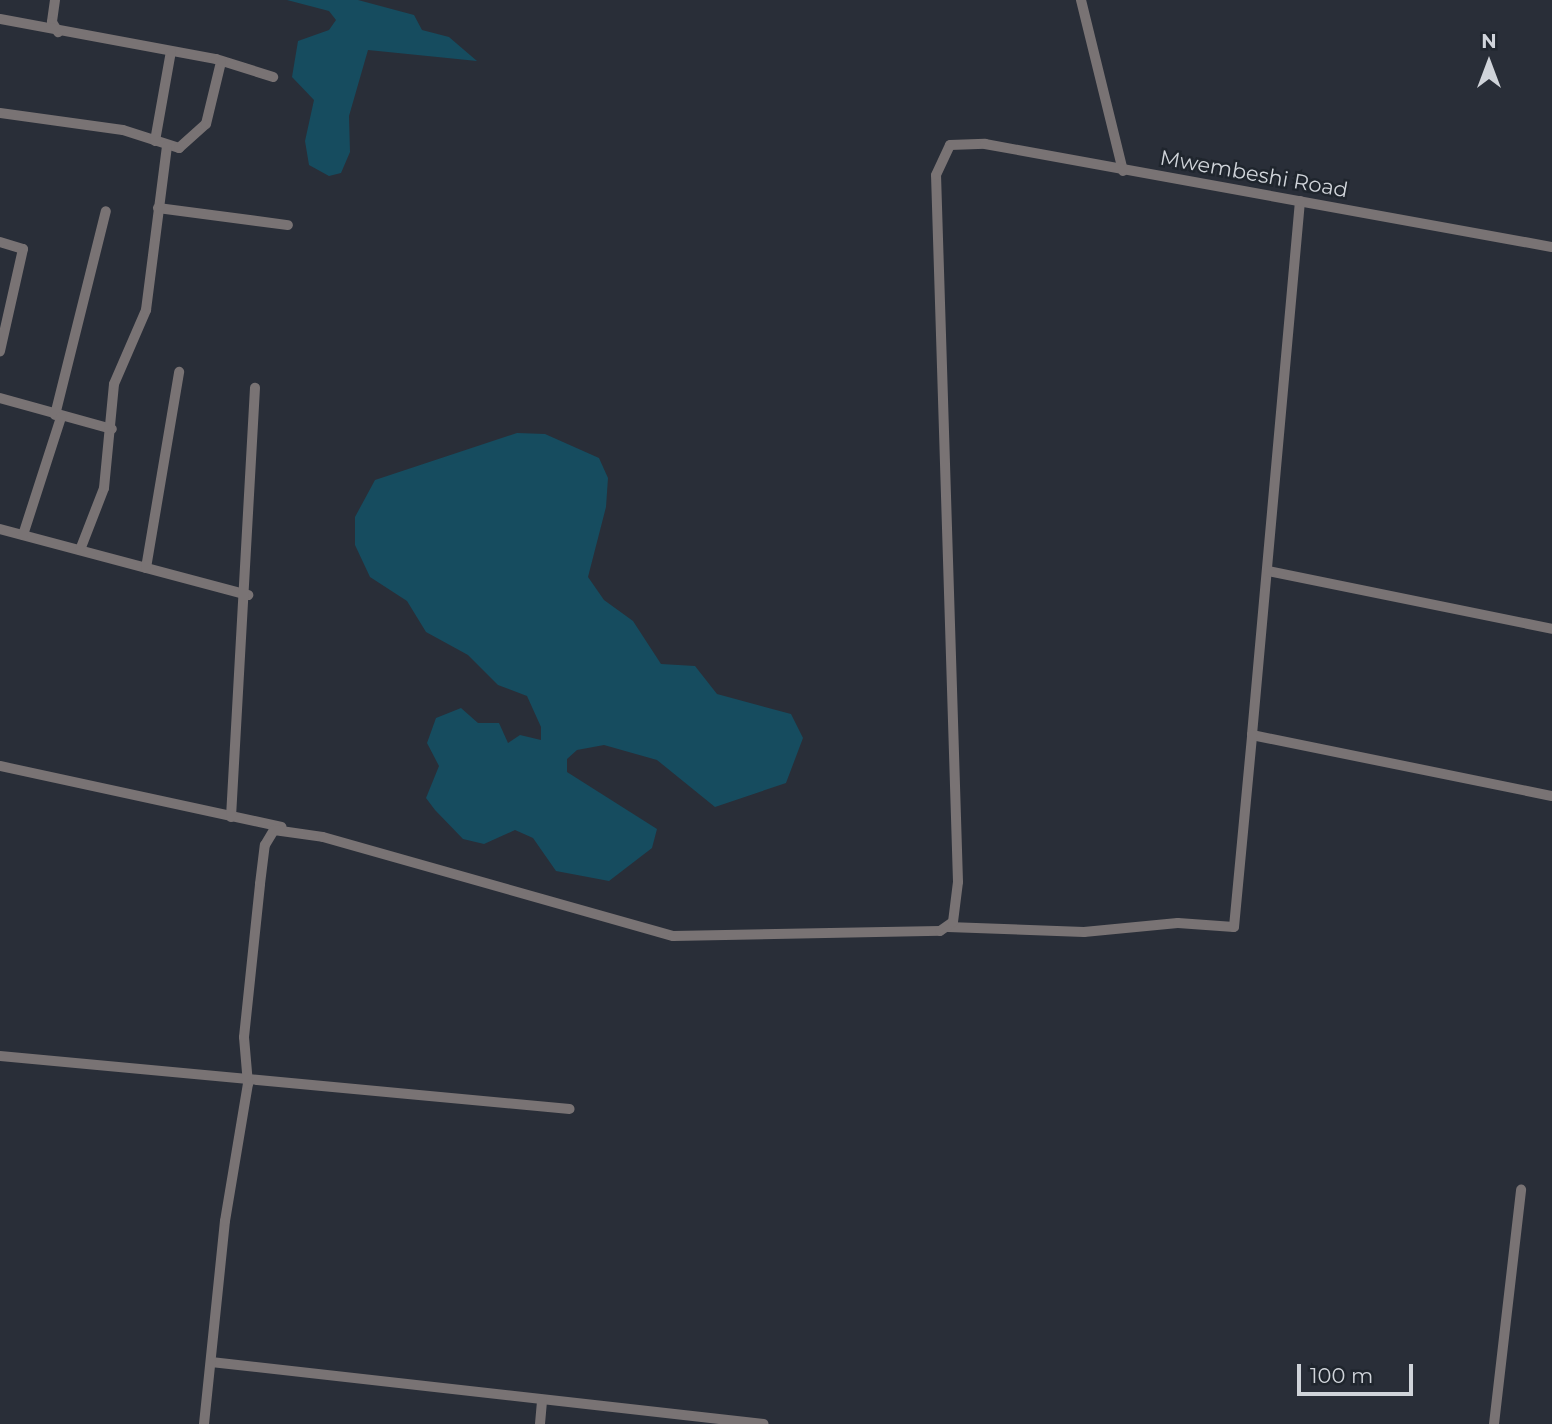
<!DOCTYPE html>
<style>
body{margin:0}
#map{position:relative;width:1552px;height:1424px;overflow:hidden;background:#292e38;font-family:Montserrat,sans-serif}
div>[style]{position:absolute}
[style*='--x']{left:calc(var(--x)*1px);top:calc(var(--y)*1px);width:calc(var(--w)*1px);rotate:calc(var(--a)*1deg)}
.water>*{inset:0;background:#164c5f}
.minor>*{height:10px;margin:-5px;padding:0 5px;transform-origin:5px;border-radius:5px;background:#797374}
span{translate:-50% -50%;white-space:nowrap;text-align:center;line-height:1.15;-webkit-text-stroke:5px #1f252d;paint-order:stroke}
.street-label{font-size:21px;color:#d0d4da}
.north{position:absolute;left:1454px;top:28px;width:70px;height:70px;-webkit-text-stroke:5px #1f252d;paint-order:stroke;rotate:0deg;font-size:19px;font-weight:700;line-height:28px;text-align:center;color:#d0d4da}
.north::after{content:'';display:block;margin:auto;width:24px;height:32px;background:#d0d4da;clip-path:polygon(50% 0,100% 100%,50% 72%,0 100%)}
.scale{position:absolute;left:1297px;top:1364px;width:116px;height:32px;box-sizing:border-box;border:4px solid #d0d4da;border-top:0;padding-left:9px;font-size:21px;line-height:24px;white-space:nowrap;color:#d0d4da;-webkit-text-stroke:5px #1f252d;paint-order:stroke}
</style>
<div id="map">
<div class="water">
<div style="clip-path:polygon(287px 0,358px 0,414px 15px,422px 30px,449px 37px,477px 61px,368px 50px,349px 116px,350px 152px,341px 173px,329px 176px,309px 165px,305px 141px,314px 100px,292px 77px,298px 41px,329px 30px,336px 20px,329px 11px)"></div>
<div style="clip-path:polygon(517px 433px,545px 434px,599px 458px,608px 478px,606px 507px,588px 577px,604px 600px,633px 621px,661px 664px,695px 666px,717px 694px,791px 714px,803px 738px,786px 783px,715px 807px,657px 760px,604px 745px,577px 750px,567px 759px,567px 772px,657px 829px,652px 848px,609px 881px,556px 871px,533px 838px,515px 830px,484px 844px,463px 839px,435px 810px,426px 798px,439px 766px,427px 743px,436px 718px,461px 708px,478px 723px,499px 723px,508px 743px,520px 735px,541px 740px,541px 727px,527px 696px,498px 685px,468px 655px,426px 632px,407px 601px,370px 577px,355px 545px,355px 517px,375px 480px)"></div>
</div>
<div class="minor">
<div style="--x:55;--y:0;--w:22;--a:98"></div>
<div style="--x:52;--y:22;--w:12;--a:59"></div>
<div style="--x:1081;--y:0;--w:176;--a:76.2"></div>
<div style="--x:0;--y:19;--w:220;--a:10.5"></div>
<div style="--x:216;--y:59;--w:60;--a:17.5"></div>
<div style="--x:0;--y:113;--w:124;--a:7.9"></div>
<div style="--x:123;--y:130;--w:59;--a:17.8"></div>
<div style="--x:179;--y:148;--w:36;--a:-42"></div>
<div style="--x:206;--y:124;--w:64;--a:-76.4"></div>
<div style="--x:155;--y:141;--w:91;--a:-79.9"></div>
<div style="--x:1300;--y:201;--w:536;--a:95.14"></div>
<div style="--x:1252;--y:735;--w:306;--a:11.5"></div>
<div style="--x:158;--y:208;--w:131;--a:7.5"></div>
<div style="--x:0;--y:242;--w:24;--a:17"></div>
<div style="--x:23;--y:249;--w:105;--a:102.7"></div>
<div style="--x:0;--y:398;--w:116;--a:15.5"></div>
<div style="--x:55;--y:415;--w:210;--a:-76"></div>
<div style="--x:0;--y:529;--w:257;--a:14.9"></div>
<div style="--x:23;--y:535;--w:124;--a:-72.1"></div>
<div style="--x:80;--y:550;--w:66;--a:-68.8"></div>
<div style="--x:104;--y:488;--w:104;--a:-84.5"></div>
<div style="--x:114;--y:384;--w:81;--a:-66.6"></div>
<div style="--x:146;--y:310;--w:165;--a:-82.7"></div>
<div style="--x:146;--y:568;--w:199;--a:-80.4"></div>
<div style="--x:1268;--y:571;--w:290;--a:11.5"></div>
<div style="--x:0;--y:766;--w:288;--a:12.2"></div>
<div style="--x:231;--y:817;--w:430;--a:-86.8"></div>
<div style="--x:948;--y:927;--w:136;--a:2.1"></div>
<div style="--x:1084;--y:932;--w:94;--a:-5.5"></div>
<div style="--x:1178;--y:923;--w:56;--a:4.1"></div>
<div style="--x:1234;--y:927;--w:193;--a:-84.6"></div>
<div style="--x:0;--y:1056;--w:572;--a:5.31"></div>
<div style="--x:211;--y:1362;--w:556;--a:6.4"></div>
<div style="--x:204;--y:1424;--w:204;--a:-84.1"></div>
<div style="--x:225;--y:1221;--w:139;--a:-80.5"></div>
<div style="--x:248;--y:1084;--w:47;--a:-94.9"></div>
<div style="--x:244;--y:1037;--w:154;--a:-84"></div>
<div style="--x:260;--y:884;--w:39;--a:-83"></div>
<div style="--x:265;--y:845;--w:17;--a:-59"></div>
<div style="--x:274;--y:830;--w:49;--a:8.1"></div>
<div style="--x:323;--y:837;--w:364;--a:15.8"></div>
<div style="--x:673;--y:936;--w:267;--a:-1.1"></div>
<div style="--x:940;--y:931;--w:16;--a:-35"></div>
<div style="--x:953;--y:922;--w:40;--a:-82.9"></div>
<div style="--x:958;--y:882;--w:707;--a:-91.78"></div>
<div style="--x:936;--y:175;--w:33;--a:-65"></div>
<div style="--x:950;--y:145;--w:35;--a:-2"></div>
<div style="--x:985;--y:144;--w:576;--a:10.3"></div>
<div style="--x:540;--y:1424;--w:24;--a:-85"></div>
<div style="--x:1494;--y:1424;--w:236;--a:-83.4"></div>
</div>
<div class="street-label">
<span style="left:1254px;top:174px;rotate:10deg">Mwembeshi Road</span>
</div>
<div class="north">N</div>
<div class="scale">100 m</div>
</div>
